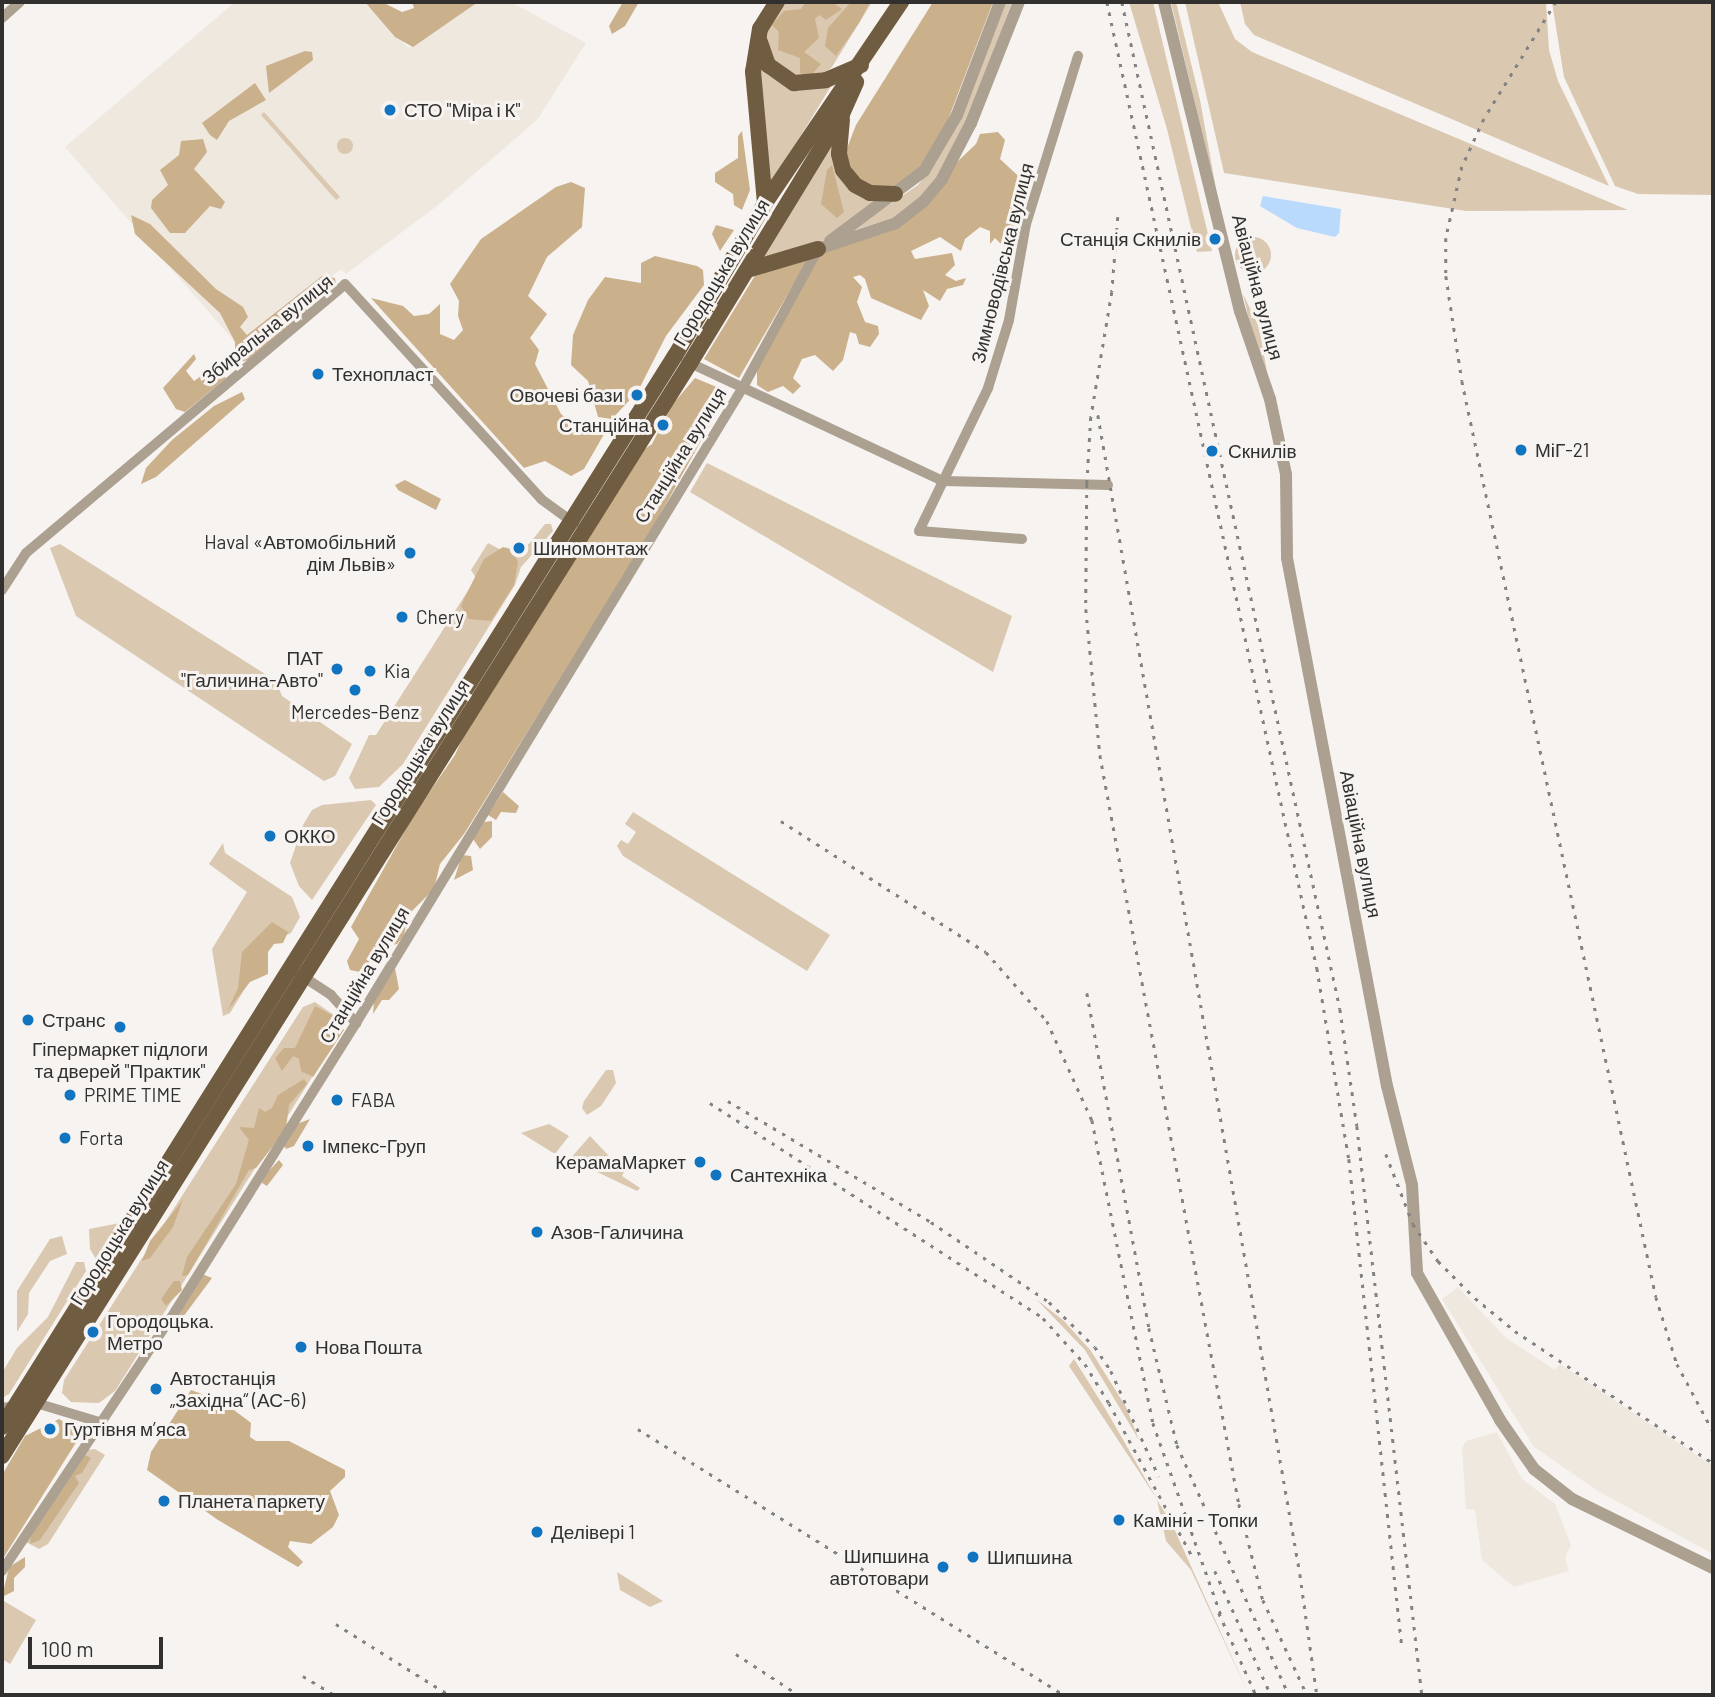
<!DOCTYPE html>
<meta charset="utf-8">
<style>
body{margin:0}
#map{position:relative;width:1715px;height:1697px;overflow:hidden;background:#f6f3f0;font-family:Barlow,sans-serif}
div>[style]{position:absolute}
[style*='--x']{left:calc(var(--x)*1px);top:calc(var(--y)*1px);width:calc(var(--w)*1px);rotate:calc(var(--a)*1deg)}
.built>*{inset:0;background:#efe8de}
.green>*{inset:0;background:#dac8b0}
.round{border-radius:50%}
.forest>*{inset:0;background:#cbb08c}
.water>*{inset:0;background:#badafb}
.minor>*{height:10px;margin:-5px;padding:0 5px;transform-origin:5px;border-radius:5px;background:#aca091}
.tertiary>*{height:12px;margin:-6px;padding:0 6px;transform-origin:6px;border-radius:6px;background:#aca091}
.primary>*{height:16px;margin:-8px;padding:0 8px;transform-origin:8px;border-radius:8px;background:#705c40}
.rail>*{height:2.5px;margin-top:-1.25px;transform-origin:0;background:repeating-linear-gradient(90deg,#848280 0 3.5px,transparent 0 10.5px)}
.dots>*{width:19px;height:19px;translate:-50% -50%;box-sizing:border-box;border:4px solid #f6f3f0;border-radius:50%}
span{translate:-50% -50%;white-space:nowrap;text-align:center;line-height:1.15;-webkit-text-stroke:6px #f6f3f0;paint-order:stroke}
.poi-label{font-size:19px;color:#31302f}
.left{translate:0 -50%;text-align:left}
.right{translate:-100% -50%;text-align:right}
.street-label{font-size:19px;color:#31302f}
.frame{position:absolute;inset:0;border:4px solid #31302f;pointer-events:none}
.scale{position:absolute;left:28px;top:1637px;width:135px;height:32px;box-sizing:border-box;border:4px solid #31302f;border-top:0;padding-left:9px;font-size:21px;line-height:24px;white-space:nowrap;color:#31302f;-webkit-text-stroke:5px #f6f3f0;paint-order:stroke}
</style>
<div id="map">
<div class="built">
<div style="clip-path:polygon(235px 2px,369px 2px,408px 48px,470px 2px,511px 2px,586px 43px,537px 120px,437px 206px,346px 274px,341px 269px,242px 350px,65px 147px)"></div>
<div style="clip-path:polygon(1458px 1287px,1506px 1338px,1555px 1370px,1560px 1364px,1713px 1466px,1713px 1554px,1598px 1491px,1534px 1447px,1442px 1299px)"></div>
<div style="clip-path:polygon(1497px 1432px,1522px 1479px,1555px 1504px,1571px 1545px,1565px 1558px,1569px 1571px,1514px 1587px,1482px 1560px,1475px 1510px,1466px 1509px,1462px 1448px,1466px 1441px)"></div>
</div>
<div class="green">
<div style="clip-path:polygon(783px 2px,872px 2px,832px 67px,823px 75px,804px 79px,772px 63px,765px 34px)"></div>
<div style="clip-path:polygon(1006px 2px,1012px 2px,967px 121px,937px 176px,918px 199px,893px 218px,849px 232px,918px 185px,932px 167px,961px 117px)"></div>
<div style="clip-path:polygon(1129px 2px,1153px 2px,1212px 251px,1197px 252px,1167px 129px)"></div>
<div style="clip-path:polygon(1171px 2px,1176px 2px,1200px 100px,1218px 200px)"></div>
<div style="clip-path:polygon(1185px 2px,1218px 2px,1235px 39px,1252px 52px,1628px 210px,1466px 211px,1224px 173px)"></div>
<div style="clip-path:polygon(1240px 2px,1546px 2px,1549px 50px,1558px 81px,1609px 186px,1254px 35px,1245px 24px)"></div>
<div style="clip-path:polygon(1552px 2px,1713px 2px,1713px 195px,1638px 194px,1615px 186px,1564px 77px)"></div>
<div style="clip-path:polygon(759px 61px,768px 75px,791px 89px,831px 86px,771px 185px)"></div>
<div style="clip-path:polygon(264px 112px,340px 197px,336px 200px,261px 115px)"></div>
<div class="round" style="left:337px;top:138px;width:16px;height:16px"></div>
<div style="clip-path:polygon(831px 143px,837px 172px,878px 199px,820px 243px,755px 262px)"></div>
<div class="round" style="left:1235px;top:237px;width:36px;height:36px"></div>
<div style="clip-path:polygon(1243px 294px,1259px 327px,1267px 372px,1256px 350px)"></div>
<div style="clip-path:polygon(707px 463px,1012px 616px,993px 672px,690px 492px)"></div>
<div style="clip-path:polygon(545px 524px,551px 524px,553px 531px,521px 567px,515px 585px,403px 764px,379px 787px,355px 789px,349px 778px,369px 735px,376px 735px,476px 578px,471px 570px,488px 543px,505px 552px,529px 544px)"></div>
<div style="clip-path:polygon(60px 544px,276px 681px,282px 696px,352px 744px,335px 776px,324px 781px,76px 616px,50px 548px)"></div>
<div style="clip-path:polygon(371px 800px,376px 805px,312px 900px,299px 886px,290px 863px,303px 825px,312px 810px,322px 805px)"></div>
<div style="clip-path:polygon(633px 812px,830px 935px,807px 971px,623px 856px,617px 846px,621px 840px,628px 844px,636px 832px,625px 824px)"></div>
<div style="clip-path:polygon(223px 843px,225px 853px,292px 897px,300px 917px,291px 933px,274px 941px,230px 1013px,223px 1016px,212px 949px,247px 892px,209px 864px)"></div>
<div style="clip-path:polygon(315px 1002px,338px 1018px,341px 1031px,115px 1391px,99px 1403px,71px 1402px,62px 1393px,64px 1380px,303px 1007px)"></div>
<div style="clip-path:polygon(606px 1070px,613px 1070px,616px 1083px,601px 1106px,587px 1115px,582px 1108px,584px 1101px)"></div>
<div style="clip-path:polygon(549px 1124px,569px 1136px,555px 1154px,521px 1133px)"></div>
<div style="clip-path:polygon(590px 1136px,624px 1172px,622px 1176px,640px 1188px,637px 1191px,570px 1159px)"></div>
<div style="clip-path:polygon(120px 1223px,120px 1225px,97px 1261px,90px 1249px,89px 1229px)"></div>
<div style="clip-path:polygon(62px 1236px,67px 1254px,50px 1261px,29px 1293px,28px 1314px,17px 1332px,17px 1291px,50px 1239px)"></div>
<div style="clip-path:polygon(76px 1262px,84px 1262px,86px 1271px,9px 1394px,2px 1398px,2px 1373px,17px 1348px,48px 1317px)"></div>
<div style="clip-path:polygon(1036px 1299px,1064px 1321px,1091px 1351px,1126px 1407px,1139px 1440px,1085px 1350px)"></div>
<div style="clip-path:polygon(1074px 1359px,1106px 1410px,1157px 1499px,1069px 1366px)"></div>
<div style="clip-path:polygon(95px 1449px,105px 1455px,48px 1544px,39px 1549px,26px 1542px,86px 1450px)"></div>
<div style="clip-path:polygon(1157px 1500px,1172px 1524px,1249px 1695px,1191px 1570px,1166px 1541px)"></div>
<div style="clip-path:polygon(617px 1572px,663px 1601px,650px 1607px,620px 1590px)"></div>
<div style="clip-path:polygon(2px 1600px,36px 1620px,10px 1664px,2px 1659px)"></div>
</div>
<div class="forest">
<div style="clip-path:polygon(365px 2px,382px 2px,402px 12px,414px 8px,412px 2px,478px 2px,413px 47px,395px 37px)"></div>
<div style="clip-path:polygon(623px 2px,639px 2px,625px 26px,612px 34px,609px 26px)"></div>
<div style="clip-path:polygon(806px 2px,832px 2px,842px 9px,826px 20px,819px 15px,815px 19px,819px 38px,804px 52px,821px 64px,808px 79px,800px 73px,800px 58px,778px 50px,779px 32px,772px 25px,784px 11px,801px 9px)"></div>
<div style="clip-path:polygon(870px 2px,859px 23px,836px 56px,825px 46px,828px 28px,851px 2px)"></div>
<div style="clip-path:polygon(933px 2px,993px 2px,946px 125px,914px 176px,903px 184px,880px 189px,862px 184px,844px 156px,856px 125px)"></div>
<div style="clip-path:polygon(305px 51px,312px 52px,313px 60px,269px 93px,266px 66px)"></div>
<div style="clip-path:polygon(255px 83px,266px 100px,229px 121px,217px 140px,210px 135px,202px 123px)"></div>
<div style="clip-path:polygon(742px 131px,750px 190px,742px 210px,734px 205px,733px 194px,715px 182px,715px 173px,738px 158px,738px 136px)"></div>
<div style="clip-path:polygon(998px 132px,1005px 140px,1000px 159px,1029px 186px,1019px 233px,1010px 253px,995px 238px,990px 244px,990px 231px,980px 227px,965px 239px,961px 251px,940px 237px,911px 251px,915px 259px,952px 253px,955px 265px,945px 275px,956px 281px,966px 278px,963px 285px,947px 289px,940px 301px,923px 290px,929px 306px,921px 320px,871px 298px,865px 279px,860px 275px,853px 277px,862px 287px,857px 302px,865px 322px,878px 326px,879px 334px,870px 347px,859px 344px,856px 334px,850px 332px,843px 360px,833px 371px,815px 355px,802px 359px,793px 378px,801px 386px,793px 394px,783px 386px,768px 392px,757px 385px,757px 371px,813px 263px,846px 231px,872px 229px,903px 213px,976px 144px,980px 134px)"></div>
<div style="clip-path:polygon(203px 139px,207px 152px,194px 169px,225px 202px,221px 209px,210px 206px,185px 233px,170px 233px,151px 208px,152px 200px,168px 185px,160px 170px,179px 155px,181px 141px)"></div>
<div style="clip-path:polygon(832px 165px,844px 212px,837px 218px,821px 204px,827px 170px)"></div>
<div style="clip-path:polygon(571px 182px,585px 188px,582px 227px,547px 257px,528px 296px,547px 314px,530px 338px,539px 350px,535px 364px,561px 414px,578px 428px,607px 429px,584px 469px,571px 476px,545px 461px,524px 468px,371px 298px,403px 306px,414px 316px,429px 314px,440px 304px,440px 334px,454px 340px,463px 330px,458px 316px,459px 301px,450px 284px,481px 239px,556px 187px)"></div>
<div style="clip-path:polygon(131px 215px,150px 224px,216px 289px,243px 307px,248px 317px,240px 327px,247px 335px,322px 276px,335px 278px,336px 285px,249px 360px,235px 363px,235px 342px,220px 313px,135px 234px)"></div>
<div style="clip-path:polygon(716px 225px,734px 230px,720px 251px,712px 234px)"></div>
<div style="clip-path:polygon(655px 256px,697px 266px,703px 270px,704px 285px,666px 336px,638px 391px,612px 419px,598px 417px,588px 381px,571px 365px,573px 335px,588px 300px,605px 277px,641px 283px,641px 263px)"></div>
<div style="clip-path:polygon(810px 256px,739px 378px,704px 359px,759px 269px)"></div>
<div style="clip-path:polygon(194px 354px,196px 359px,186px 371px,194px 381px,211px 369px,226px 378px,185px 412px,176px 409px,163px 388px)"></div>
<div style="clip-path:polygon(695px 378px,719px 388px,724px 396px,721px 405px,643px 545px,464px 834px,440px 864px,434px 889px,408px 915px,404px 936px,397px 944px,383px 947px,360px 972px,350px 970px,347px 961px,359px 939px,351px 927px,415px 813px,455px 755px,476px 708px,499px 681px,642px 451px,652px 444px,672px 405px)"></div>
<div style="clip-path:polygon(242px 392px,245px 399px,156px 477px,141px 484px,146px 468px,172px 440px,214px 406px)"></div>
<div style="clip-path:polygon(405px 480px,441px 499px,436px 510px,398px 490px,395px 485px)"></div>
<div style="clip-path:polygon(503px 547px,511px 549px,518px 562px,514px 585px,491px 621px,469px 619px,461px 606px,464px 599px,484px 559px)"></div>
<div style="clip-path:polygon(503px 792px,519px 806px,516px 813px,501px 812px,496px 820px,488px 815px)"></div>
<div style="clip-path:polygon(492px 821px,492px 837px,480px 849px,473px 839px,484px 822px)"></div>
<div style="clip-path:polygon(462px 855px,471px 856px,473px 870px,454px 880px)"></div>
<div style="clip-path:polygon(272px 922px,288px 932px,283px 943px,274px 944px,268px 952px,268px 974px,250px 982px,228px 1010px,238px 988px,242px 952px)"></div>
<div style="clip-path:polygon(395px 968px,399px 989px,389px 1000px,382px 1000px,373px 1014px,374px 1001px)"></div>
<div style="clip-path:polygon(315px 1006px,338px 1018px,344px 1030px,313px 1077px,301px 1071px,299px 1059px,293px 1056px,282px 1071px,275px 1058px,284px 1048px,295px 1048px)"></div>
<div style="clip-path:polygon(304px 1079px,307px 1084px,289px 1105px,286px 1129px,256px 1168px,249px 1170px,188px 1275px,182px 1276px,187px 1257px,236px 1184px,249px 1140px,239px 1127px,254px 1128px,259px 1108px,265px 1112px,272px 1108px,278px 1095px)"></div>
<div style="clip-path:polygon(310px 1119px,294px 1146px,286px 1149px,284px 1146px,297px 1124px)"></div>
<div style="clip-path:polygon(279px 1160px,283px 1165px,267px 1186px,262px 1183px,264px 1176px)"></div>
<div style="clip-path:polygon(183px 1200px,173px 1227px,150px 1258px,142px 1261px,150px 1241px)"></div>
<div style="clip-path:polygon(202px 1274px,212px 1278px,183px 1317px,179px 1315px,186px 1299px)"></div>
<div style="clip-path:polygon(174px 1281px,180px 1281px,182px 1290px,166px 1306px,161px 1299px)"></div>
<div style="clip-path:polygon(191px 1390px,223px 1402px,246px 1419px,251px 1423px,250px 1437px,256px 1441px,289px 1441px,345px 1470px,345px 1477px,330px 1491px,339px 1515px,333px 1527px,311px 1544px,290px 1541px,288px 1547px,303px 1562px,298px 1567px,218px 1520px,147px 1470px,151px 1452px)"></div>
<div style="clip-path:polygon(59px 1419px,82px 1433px,2px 1560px,2px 1475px,25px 1436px)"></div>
<div style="clip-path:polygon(85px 1455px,91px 1458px,82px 1473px,75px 1476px,79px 1483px,40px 1540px,30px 1544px,31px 1536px)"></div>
<div style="clip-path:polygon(25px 1557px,25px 1567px,14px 1578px,14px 1591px,2px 1597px,9px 1567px)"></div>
</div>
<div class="water">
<div style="clip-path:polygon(1263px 196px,1341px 209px,1339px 233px,1335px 237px,1297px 228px,1260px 206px)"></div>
</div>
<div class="minor">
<div style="--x:2;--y:18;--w:24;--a:-42"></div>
<div style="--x:690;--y:363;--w:279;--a:25"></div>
<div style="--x:943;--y:481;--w:165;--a:1.4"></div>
<div style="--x:1022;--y:539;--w:103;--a:-175.6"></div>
<div style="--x:919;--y:531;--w:159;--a:-64.2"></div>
<div style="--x:988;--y:388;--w:71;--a:-72.8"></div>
<div style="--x:1009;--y:320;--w:97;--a:-80"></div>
<div style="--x:1026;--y:224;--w:176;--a:-72.8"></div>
<div style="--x:2;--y:590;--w:44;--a:-57"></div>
<div style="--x:26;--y:553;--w:417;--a:-40.1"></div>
<div style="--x:345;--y:284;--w:291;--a:47.6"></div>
<div style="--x:541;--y:499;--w:41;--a:36"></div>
<div style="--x:299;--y:974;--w:38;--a:33"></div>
<div style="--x:331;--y:995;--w:38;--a:48"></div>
<div style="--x:2;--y:1408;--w:34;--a:-8"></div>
<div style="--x:36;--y:1403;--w:66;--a:16.8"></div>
<div style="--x:2;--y:1571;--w:304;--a:-56.3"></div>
<div style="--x:171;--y:1318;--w:348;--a:-57.9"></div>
<div style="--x:356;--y:1023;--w:742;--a:-58.67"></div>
<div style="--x:742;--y:389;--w:159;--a:-61.5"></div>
</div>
<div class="tertiary">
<div style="--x:1164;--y:2;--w:318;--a:76.2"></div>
<div style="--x:1240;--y:311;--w:93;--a:71.2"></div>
<div style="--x:1270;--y:399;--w:77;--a:78"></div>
<div style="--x:1286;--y:474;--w:84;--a:89.3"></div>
<div style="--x:1287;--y:558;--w:537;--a:79.28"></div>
<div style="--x:1387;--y:1086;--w:102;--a:75.8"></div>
<div style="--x:1412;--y:1185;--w:88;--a:86.7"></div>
<div style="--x:1417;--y:1273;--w:169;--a:60.5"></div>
<div style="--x:1500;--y:1420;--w:60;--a:55.2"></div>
<div style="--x:1534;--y:1469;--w:48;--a:38.3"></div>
<div style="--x:1572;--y:1499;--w:157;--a:26.1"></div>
<div style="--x:830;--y:241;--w:117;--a:-36.7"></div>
<div style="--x:924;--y:171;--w:65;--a:-59.5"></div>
<div style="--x:957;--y:115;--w:121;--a:-69.2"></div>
<div style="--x:818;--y:249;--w:82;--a:-18.4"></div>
<div style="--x:896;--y:223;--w:34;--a:-38"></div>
<div style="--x:923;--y:202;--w:30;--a:-50"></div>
<div style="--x:942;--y:179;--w:63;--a:-62.6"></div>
<div style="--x:971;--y:123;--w:130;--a:-68.4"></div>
</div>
<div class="primary">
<div style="--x:760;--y:42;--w:24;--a:71"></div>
<div style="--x:768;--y:65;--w:32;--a:35"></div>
<div style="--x:794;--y:83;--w:32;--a:-5"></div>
<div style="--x:826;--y:80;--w:38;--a:-23"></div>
<div style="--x:842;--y:119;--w:35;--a:95"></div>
<div style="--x:839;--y:154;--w:16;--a:76"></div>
<div style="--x:843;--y:170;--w:19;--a:51"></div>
<div style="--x:855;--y:185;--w:17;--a:28"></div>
<div style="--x:870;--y:193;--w:25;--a:2"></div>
<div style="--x:765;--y:203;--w:132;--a:-95.2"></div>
<div style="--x:753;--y:72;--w:44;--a:-80.8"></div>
<div style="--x:760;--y:29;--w:32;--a:-58"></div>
<div style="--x:747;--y:270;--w:74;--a:-16.5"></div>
<div style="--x:2;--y:1427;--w:1265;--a:-57.86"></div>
<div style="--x:675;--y:356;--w:178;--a:-59.5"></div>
<div style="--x:765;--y:203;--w:243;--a:-55.9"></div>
<div style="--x:2;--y:1456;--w:1292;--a:-57.81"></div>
<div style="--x:690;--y:363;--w:292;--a:-58.6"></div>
<div style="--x:842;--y:114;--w:35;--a:-66"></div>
</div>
<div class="rail">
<div style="--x:1107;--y:2;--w:989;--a:77.74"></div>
<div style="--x:1317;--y:968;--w:194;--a:80.5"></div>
<div style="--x:1349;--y:1159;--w:493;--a:83.8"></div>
<div style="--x:1122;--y:2;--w:1030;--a:77.78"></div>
<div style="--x:1340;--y:1009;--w:118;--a:81.7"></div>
<div style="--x:1357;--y:1126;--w:573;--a:83.48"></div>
<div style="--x:1556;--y:2;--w:137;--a:121.6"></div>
<div style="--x:1484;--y:119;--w:53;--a:114.6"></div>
<div style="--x:1462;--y:167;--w:73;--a:102.7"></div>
<div style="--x:1446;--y:238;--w:38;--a:90"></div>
<div style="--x:1446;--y:276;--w:106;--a:81.3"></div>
<div style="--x:1462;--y:381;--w:936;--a:78.04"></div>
<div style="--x:1656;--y:1297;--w:70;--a:72.6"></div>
<div style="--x:1677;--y:1364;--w:76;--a:61.8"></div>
<div style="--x:1118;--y:217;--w:75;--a:94.6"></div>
<div style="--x:1112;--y:292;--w:127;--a:99.5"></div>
<div style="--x:1091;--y:417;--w:67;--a:93.4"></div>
<div style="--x:1087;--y:484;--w:125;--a:90.5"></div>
<div style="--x:1086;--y:609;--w:147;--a:84.5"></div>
<div style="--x:1100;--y:755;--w:762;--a:79.49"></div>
<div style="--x:1239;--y:1504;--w:99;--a:76"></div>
<div style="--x:1263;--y:1600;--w:105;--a:65.1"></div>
<div style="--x:1098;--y:415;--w:1176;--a:80.11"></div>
<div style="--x:1300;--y:1574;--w:122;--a:82"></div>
<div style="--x:781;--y:821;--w:243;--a:32.6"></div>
<div style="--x:986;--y:952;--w:92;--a:48.5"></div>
<div style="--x:1047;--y:1021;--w:109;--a:65.6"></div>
<div style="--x:1092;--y:1120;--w:309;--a:78.6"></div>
<div style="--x:1153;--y:1423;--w:210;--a:70.5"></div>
<div style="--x:1087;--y:993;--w:341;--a:79.5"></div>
<div style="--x:1149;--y:1328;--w:120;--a:76.5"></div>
<div style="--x:1177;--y:1445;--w:274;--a:65.9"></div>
<div style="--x:728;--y:1101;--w:236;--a:30.8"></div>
<div style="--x:931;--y:1222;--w:143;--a:34.1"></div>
<div style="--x:1049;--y:1302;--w:64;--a:44.4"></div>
<div style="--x:1095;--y:1347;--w:29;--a:56"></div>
<div style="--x:1111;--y:1371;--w:116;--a:65.6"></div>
<div style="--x:710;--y:1103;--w:396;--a:32.8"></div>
<div style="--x:1043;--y:1318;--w:62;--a:47.6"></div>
<div style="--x:1085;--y:1364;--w:46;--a:58.4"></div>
<div style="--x:1109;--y:1403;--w:174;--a:61.5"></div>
<div style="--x:1386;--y:1154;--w:75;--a:68.9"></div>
<div style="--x:1413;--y:1224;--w:45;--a:56"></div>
<div style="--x:1438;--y:1261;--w:52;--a:45"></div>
<div style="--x:1475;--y:1298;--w:52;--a:39.5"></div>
<div style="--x:1515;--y:1331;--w:238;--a:33.7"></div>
<div style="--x:638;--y:1429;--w:502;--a:31.98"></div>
<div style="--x:1215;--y:1571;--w:136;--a:65.7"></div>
<div style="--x:1219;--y:1613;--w:90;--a:65.7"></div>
<div style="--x:336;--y:1624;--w:133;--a:32.1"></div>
<div style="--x:736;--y:1654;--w:75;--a:33.1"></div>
<div style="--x:303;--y:1676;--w:37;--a:31"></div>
</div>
<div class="dots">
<div style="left:390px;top:110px;background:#1174c0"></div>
<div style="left:1215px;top:239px;background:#1174c0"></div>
<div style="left:318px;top:374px;background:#1174c0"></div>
<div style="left:637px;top:395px;background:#1174c0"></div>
<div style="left:663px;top:425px;background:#1174c0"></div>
<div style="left:1521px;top:450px;background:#1174c0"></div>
<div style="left:1212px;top:451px;background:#1174c0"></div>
<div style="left:519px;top:548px;background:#1174c0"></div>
<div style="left:410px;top:553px;background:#1174c0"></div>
<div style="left:402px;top:617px;background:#1174c0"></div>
<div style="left:337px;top:669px;background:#1174c0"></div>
<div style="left:370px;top:671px;background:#1174c0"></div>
<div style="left:355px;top:690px;background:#1174c0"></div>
<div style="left:270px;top:836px;background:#1174c0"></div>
<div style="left:28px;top:1020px;background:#1174c0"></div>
<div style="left:120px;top:1027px;background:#1174c0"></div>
<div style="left:70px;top:1095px;background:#1174c0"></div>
<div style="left:337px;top:1100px;background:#1174c0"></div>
<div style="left:65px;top:1138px;background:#1174c0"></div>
<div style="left:308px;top:1146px;background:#1174c0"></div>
<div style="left:700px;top:1162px;background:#1174c0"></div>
<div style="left:716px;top:1175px;background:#1174c0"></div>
<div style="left:537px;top:1232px;background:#1174c0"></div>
<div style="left:93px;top:1332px;background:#1174c0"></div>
<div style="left:301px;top:1347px;background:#1174c0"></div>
<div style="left:156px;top:1389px;background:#1174c0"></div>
<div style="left:50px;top:1429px;background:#1174c0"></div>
<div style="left:164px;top:1501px;background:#1174c0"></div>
<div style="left:1119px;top:1520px;background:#1174c0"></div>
<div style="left:537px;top:1532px;background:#1174c0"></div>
<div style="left:973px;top:1557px;background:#1174c0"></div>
<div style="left:943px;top:1567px;background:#1174c0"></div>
</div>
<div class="poi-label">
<span class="left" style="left:404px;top:110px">СТО "Міра і К"</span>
<span class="right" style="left:1201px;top:239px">Станція Скнилів</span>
<span class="left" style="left:332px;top:374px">Технопласт</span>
<span class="right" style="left:623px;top:395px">Овочеві бази</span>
<span class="right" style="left:649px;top:425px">Станційна</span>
<span class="left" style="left:1535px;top:450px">МіГ-21</span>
<span class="left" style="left:1228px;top:451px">Скнилів</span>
<span class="right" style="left:396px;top:553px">Haval «Автомобільний<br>дім Львів»</span>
<span class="left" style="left:533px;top:548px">Шиномонтаж</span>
<span class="left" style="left:416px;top:617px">Chery</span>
<span class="right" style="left:323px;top:669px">ПАТ<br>"Галичина-Авто"</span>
<span class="left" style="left:384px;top:671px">Kia</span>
<span style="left:355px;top:712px">Mercedes-Benz</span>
<span class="left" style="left:284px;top:836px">ОККО</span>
<span class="left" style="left:42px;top:1020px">Странс</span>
<span style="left:120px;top:1060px">Гіпермаркет підлоги<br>та дверей "Практик"</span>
<span class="left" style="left:84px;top:1095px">PRIME TIME</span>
<span class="left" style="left:351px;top:1100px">FABA</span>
<span class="left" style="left:79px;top:1138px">Forta</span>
<span class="left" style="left:322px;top:1146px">Імпекс-Груп</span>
<span class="right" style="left:686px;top:1162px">КерамаМаркет</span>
<span class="left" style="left:730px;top:1175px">Сантехніка</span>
<span class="left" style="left:551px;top:1232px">Азов-Галичина</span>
<span class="left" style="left:107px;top:1332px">Городоцька.<br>Метро</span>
<span class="left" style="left:315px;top:1347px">Нова Пошта</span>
<span class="left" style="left:170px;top:1389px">Автостанція<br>„Західна“ (АС-6)</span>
<span class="left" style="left:64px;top:1429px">Гуртівня мʼяса</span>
<span class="left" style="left:178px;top:1501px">Планета паркету</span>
<span class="left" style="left:1133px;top:1520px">Каміни - Топки</span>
<span class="left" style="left:551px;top:1532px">Делівері 1</span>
<span class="right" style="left:929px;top:1567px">Шипшина<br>автотовари</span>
<span class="left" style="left:987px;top:1557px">Шипшина</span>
</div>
<div class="street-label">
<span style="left:1002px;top:263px;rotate:-76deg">Зимноводівська вулиця</span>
<span style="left:721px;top:272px;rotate:-59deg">Городоцька вулиця</span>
<span style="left:1258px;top:287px;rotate:75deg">Авіаційна вулиця</span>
<span style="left:267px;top:329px;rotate:-39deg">Збиральна вулиця</span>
<span style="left:680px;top:455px;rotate:-58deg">Станційна вулиця</span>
<span style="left:420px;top:752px;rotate:-58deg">Городоцька вулиця</span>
<span style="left:1361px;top:844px;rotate:79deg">Авіаційна вулиця</span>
<span style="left:364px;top:975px;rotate:-59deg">Станційна вулиця</span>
<span style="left:119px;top:1232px;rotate:-58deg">Городоцька вулиця</span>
</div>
<div class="frame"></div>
<div class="scale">100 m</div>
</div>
